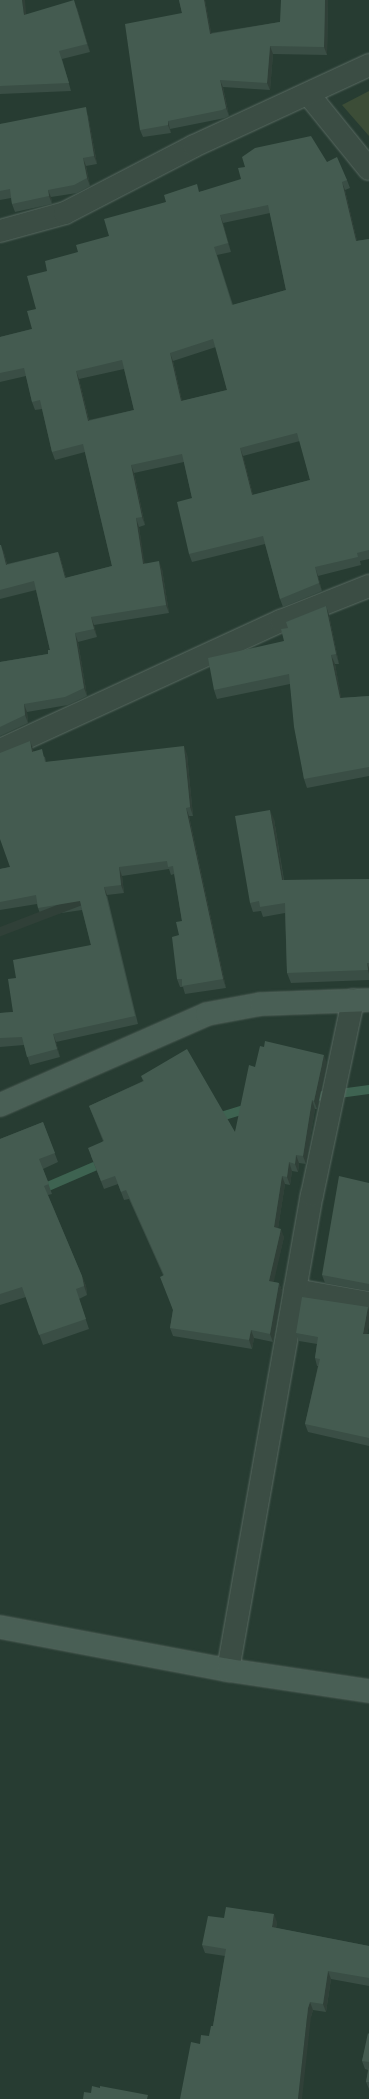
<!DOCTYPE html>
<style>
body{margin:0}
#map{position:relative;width:369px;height:2099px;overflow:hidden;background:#273c32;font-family:Jost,sans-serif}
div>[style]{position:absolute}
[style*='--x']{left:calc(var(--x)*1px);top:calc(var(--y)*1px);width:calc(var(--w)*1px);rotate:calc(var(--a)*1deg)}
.green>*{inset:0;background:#3c4d37}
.stream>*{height:9px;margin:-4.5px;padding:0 4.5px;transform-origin:4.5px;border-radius:4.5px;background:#3e6351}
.roads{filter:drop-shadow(0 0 1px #596a62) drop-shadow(0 0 1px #596a62)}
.street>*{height:22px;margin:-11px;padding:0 11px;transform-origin:11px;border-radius:11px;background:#3b4d44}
.secondary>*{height:22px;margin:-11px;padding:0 11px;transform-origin:11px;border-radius:11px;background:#495f55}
.wall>*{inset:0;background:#3a4e45}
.shaded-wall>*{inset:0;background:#304038;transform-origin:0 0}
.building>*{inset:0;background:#445b50}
span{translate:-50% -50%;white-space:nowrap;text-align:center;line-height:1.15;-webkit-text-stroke:3px #203229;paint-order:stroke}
</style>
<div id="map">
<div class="green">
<div style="clip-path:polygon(369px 91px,369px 136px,342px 105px)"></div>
</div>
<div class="stream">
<div style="--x:309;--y:1097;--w:61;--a:-7.6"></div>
<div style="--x:214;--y:1118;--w:39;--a:-17"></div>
<div style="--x:38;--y:1190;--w:73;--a:-23.4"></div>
</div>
<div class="roads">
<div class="street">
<div style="--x:309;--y:95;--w:95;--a:51"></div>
<div style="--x:0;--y:231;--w:67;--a:-15.5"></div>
<div style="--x:65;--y:213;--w:145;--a:-27.4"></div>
<div style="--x:194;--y:146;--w:193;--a:-24.8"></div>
<div style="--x:0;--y:750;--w:309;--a:-24.7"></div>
<div style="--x:281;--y:621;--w:95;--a:-21.7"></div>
<div style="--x:295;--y:1290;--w:75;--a:10"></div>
<div style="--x:228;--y:1670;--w:482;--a:-80"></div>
<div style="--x:312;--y:1195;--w:199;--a:-78.1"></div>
</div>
<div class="secondary">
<div style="--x:0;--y:1105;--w:226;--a:-23.7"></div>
<div style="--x:207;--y:1014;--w:55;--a:-10.5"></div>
<div style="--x:261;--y:1004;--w:108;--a:-2.1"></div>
<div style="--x:0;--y:1627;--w:232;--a:10.7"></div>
<div style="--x:228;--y:1670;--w:143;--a:8.5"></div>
</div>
</div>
<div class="wall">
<div style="clip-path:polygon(0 0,26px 15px,77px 8px,90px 52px,62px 59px,71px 91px,0 94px)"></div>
<div style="clip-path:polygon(179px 0,205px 0,211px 33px,280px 22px,328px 0,327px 55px,273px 54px,270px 90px,223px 87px,229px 116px,225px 118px,170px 129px,171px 133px,143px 137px,140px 130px,182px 13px)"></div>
<div style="clip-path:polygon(88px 115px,97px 164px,86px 166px,90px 186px,77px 193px,51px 197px,52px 204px,15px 212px,12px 204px,11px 198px,0 200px,0 124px)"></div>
<div style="clip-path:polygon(evenodd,327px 162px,347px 180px,350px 188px,345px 190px,357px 241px,369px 239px,369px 559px,360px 561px,361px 565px,318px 576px,322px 591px,283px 607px,280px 599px,265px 544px,192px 562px,189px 554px,192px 498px,184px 462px,134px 473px,145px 525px,139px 527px,144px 563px,162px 569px,169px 613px,94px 625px,97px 637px,78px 642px,87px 696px,68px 705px,27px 712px,28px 723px,0 736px,0 662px,48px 654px,50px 650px,36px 590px,0 599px,0 545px,4px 553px,7px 564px,58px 552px,61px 560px,66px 578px,112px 566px,85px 452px,55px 460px,52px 452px,42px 409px,35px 410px,32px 402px,26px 376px,0 382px,0 337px,32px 329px,36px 309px,47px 271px,78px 252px,109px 236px,166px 202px,199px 192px,327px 162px,270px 213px,286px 290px,233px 305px,217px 255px,231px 252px,223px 223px,270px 213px,327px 162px,216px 347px,227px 390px,182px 401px,173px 361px,216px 347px,327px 162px,124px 369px,134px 410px,89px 420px,79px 379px,124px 369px,327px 162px,300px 441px,310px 480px,253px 495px,243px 456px,300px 441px)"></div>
<div style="clip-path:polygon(326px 606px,329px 615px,339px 664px,335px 664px,341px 698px,369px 696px,369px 776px,307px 788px,304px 779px,290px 684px,217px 699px,214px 690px,284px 641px,288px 628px)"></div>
<div style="clip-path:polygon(30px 741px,33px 751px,45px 757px,46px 762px,187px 754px,193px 816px,189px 816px,226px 988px,185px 994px,183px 987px,180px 987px,177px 979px,179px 935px,182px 921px,174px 874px,171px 875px,169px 869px,122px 876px,124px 893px,107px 895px,138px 1024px,56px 1042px,60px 1057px,30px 1065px,24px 1045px,0 1047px,0 1013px,13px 1012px,16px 978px,91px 945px,82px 910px,41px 916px,38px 908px,37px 904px,0 910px,0 869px,10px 867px)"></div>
<div style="clip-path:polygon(274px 819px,284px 880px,369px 879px,369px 980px,291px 983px,287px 973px,285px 913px,263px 917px,261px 911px,253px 912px,250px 903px)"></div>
<div style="clip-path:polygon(327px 1063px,317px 1109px,315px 1109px,306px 1164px,299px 1163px,298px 1172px,292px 1171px,290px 1185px,285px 1184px,278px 1228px,284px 1237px,273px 1282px,279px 1283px,282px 1291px,273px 1342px,254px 1338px,252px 1349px,173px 1336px,170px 1328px,173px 1310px,163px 1275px,129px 1199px,124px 1200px,118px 1184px,104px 1189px,91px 1156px,103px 1141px,89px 1106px,143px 1081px,141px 1076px,235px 1132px,255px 1067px)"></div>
<div style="clip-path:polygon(43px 1122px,58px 1162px,43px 1169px,52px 1194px,48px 1195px,86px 1286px,87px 1295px,79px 1299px,89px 1329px,43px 1345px,26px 1297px,0 1305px,0 1139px)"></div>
<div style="clip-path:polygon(369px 1183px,369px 1291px,325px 1283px,322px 1275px)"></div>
<div style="clip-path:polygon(368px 1307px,369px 1310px,369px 1325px,367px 1334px,369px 1334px,369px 1446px,308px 1432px,305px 1424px,318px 1366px,317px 1366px,315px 1358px,317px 1344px,299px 1341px,296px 1333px)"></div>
<div style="clip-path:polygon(224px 1918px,277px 1922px,276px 1928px,369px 1946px,369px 1986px,331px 1979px,326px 2012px,313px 2010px,311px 2017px,200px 2044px,209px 2036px,213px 2026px,225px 1956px,205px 1953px,202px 1945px)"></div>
<div style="clip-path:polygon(369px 2034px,369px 2089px,366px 2082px,368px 2070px,365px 2069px,362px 2061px)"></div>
</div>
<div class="shaded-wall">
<div style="clip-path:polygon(22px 0,25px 0,27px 23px,24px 15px)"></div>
<div style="clip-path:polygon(74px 0,77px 8px,90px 52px,87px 44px)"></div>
<div style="clip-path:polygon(204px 0,205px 0,213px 41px,210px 34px)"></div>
<div style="clip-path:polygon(325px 0,328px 0,327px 55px,324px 47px)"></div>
<div style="clip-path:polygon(270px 46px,273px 54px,270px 90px,267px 83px)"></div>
<div style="clip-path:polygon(220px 80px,223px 87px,229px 116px,226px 108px)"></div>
<div style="clip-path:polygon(86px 107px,88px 115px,97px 164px,94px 156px)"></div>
<div style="clip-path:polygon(168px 121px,171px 133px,168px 125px)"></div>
<div style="clip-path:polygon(83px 158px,86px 166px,90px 186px,87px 178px)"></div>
<div style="clip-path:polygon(342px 182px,345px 190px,359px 249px,356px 241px)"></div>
<div style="clip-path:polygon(48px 190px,51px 197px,52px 204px,49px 196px)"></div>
<div style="clip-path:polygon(220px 215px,223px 223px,231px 252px,228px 243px)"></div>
<div style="clip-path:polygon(170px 353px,173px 361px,184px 410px,181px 401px)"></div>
<div style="clip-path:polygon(76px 371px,79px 379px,91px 429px,88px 421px)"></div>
<div style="clip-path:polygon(240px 448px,243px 456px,255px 503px,252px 495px)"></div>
<div style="clip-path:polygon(131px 465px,134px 473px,145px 525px,142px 517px)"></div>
<div style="clip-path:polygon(136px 518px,139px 527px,146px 572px,143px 564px)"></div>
<div style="clip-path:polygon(1px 545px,4px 553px,9px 573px,6px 565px)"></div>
<div style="clip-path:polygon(58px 552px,61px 560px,68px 586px,65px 578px)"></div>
<div style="clip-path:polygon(159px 561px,162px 569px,169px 613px,166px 605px)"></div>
<div style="clip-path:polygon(315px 567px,318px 576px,322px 591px,319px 583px)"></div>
<div style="clip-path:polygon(326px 606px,329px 615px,339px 664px,336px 654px)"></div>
<div style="clip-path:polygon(91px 617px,94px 625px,97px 637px,94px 629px)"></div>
<div style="clip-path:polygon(75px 633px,78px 642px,87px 696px,84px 688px)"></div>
<div style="clip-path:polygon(331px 655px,335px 664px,343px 707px,340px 698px)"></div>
<div style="clip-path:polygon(24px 704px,27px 712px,28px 723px,25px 715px)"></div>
<div style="clip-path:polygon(30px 741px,33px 749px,35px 760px,32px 752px)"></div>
<div style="clip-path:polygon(184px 746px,187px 754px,193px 816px,190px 807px)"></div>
<div style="clip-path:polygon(186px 808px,189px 816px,226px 988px,223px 979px)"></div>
<div style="clip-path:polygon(270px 810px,274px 819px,285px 890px,282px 880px)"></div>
<div style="clip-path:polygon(119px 867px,122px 876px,124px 893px,121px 885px)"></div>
<div style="left:104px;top:887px;width:9px;height:133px;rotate:69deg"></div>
<div style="clip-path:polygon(367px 963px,369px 968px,369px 974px,368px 970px)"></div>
<div style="clip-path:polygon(53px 1034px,56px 1042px,60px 1057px,57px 1049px)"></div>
<div style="clip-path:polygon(324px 1055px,327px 1063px,317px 1109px,314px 1101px)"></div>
<div style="clip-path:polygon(312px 1100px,315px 1109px,306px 1164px,303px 1156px)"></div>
<div style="clip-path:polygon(296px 1155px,299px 1163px,298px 1172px,295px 1164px)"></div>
<div style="clip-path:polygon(289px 1162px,292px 1171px,290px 1185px,287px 1177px)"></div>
<div style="clip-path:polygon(282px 1176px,285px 1184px,277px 1235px,274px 1227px)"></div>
<div style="clip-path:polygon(281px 1229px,284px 1237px,272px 1290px,269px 1281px)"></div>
<div style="clip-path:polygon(82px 1276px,86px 1286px,87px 1295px,84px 1286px)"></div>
<div style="clip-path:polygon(279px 1283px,282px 1291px,273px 1342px,270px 1334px)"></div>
<div style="clip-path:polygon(368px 1307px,369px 1310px,369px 1325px,366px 1341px,363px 1334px)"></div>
<div style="clip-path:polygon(251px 1330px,254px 1338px,252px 1349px,249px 1340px)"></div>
<div style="clip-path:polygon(274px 1914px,277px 1922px,275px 1935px,272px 1927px)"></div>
<div style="clip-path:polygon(328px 1971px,331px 1979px,326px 2012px,323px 2004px)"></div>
<div style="clip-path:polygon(310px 2002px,313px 2010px,311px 2017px,302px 2099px,298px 2099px,308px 2008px)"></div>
</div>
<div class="building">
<div style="clip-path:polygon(0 0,22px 0,24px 15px,74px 0,87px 44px,59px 51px,69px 83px,0 86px)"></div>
<div style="clip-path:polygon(179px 0,204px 0,210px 34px,280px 22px,281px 0,325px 0,324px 47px,270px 46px,267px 83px,220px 80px,226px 108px,222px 110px,168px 121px,168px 125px,140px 130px,125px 24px,182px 13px)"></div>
<div style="clip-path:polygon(86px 107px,94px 156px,83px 158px,87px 178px,74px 185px,48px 190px,49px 196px,12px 204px,10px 189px,0 191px,0 124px)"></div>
<div style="clip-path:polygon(evenodd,311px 136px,327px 162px,337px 157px,347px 180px,342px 182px,356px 241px,369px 239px,369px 550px,357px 553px,358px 557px,315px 567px,319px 583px,280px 599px,263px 536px,189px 554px,177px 502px,192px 498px,182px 454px,131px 465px,142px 517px,136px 518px,143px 564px,159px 561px,166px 605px,91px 617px,94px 629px,75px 633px,84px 688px,65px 697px,24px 704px,25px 715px,0 727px,0 662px,48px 654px,48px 650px,50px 650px,34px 581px,0 590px,0 545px,1px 545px,6px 565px,58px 552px,65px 578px,112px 566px,83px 444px,52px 452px,40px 400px,32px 402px,24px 368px,0 373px,0 337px,32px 329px,27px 311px,36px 309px,27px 276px,47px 271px,45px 261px,78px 252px,76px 245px,109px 236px,104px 219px,166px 202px,164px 195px,197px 184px,199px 192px,241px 179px,238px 168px,245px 167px,242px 157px,255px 148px,311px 136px,268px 205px,286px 290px,232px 305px,214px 247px,228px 243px,220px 215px,268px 205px,311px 136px,213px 339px,227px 390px,181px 401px,170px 353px,213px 339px,311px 136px,122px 360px,134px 410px,88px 421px,76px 371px,122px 360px,311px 136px,297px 433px,310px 480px,252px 495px,240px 448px,297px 433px)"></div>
<div style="clip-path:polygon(326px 606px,336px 654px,331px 655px,340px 698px,369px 696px,369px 767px,304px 779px,294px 727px,289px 674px,214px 690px,208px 658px,284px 641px,281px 629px,288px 628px,286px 622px)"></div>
<div style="clip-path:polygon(30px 741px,32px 752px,42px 749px,45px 762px,184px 746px,190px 807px,186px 808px,223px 979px,182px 986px,182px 979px,177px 979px,172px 937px,179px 935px,176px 922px,182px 921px,173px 866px,168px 867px,167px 861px,119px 867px,121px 885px,104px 887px,135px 1016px,53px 1034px,57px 1049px,27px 1057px,22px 1037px,0 1038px,0 1013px,13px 1012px,8px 979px,16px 978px,13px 960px,91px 945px,80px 901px,38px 908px,36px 895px,0 902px,0 869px,10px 867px,0 839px,0 753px)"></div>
<div style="clip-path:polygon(270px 810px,282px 880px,369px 879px,369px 963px,367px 963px,368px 970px,287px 973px,285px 903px,260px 907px,259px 901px,250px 903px,235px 816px)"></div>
<div style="clip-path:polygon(265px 1041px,324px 1055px,314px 1101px,312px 1100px,303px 1156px,296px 1155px,295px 1164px,289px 1162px,287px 1177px,282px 1176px,274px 1227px,281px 1229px,269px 1281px,279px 1283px,270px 1334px,251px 1330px,249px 1340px,170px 1328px,173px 1310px,160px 1277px,164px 1275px,126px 1190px,121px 1192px,115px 1176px,101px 1181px,88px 1148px,104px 1141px,89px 1106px,144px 1081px,141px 1076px,187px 1049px,235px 1132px,249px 1065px,255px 1067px,260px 1046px,264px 1047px)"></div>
<div style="clip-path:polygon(43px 1122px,55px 1153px,39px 1159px,49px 1184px,44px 1186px,82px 1276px,84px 1286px,76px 1289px,86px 1319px,39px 1335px,22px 1287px,0 1294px,0 1139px)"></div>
<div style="clip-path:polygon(339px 1176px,369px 1183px,369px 1284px,322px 1275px)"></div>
<div style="clip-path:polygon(302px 1297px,368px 1307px,363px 1334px,369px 1334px,369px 1438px,305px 1424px,320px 1359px,315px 1358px,318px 1337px,296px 1333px)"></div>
<div style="clip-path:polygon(226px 1907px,274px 1914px,272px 1927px,369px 1946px,369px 1978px,328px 1971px,323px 2004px,310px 2002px,308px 2008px,298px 2099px,180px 2099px,191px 2042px,200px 2044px,201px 2035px,209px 2036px,211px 2026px,213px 2026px,226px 1949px,202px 1945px,208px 1916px,224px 1918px)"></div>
<div style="clip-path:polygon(368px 2033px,369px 2034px,369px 2062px,362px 2061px)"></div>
<div style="clip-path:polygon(369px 2067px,369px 2082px,366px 2082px)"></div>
<div style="clip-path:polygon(92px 2086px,100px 2088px,100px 2086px,148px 2095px,147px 2099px,83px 2099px,84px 2092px,91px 2093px)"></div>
</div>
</div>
